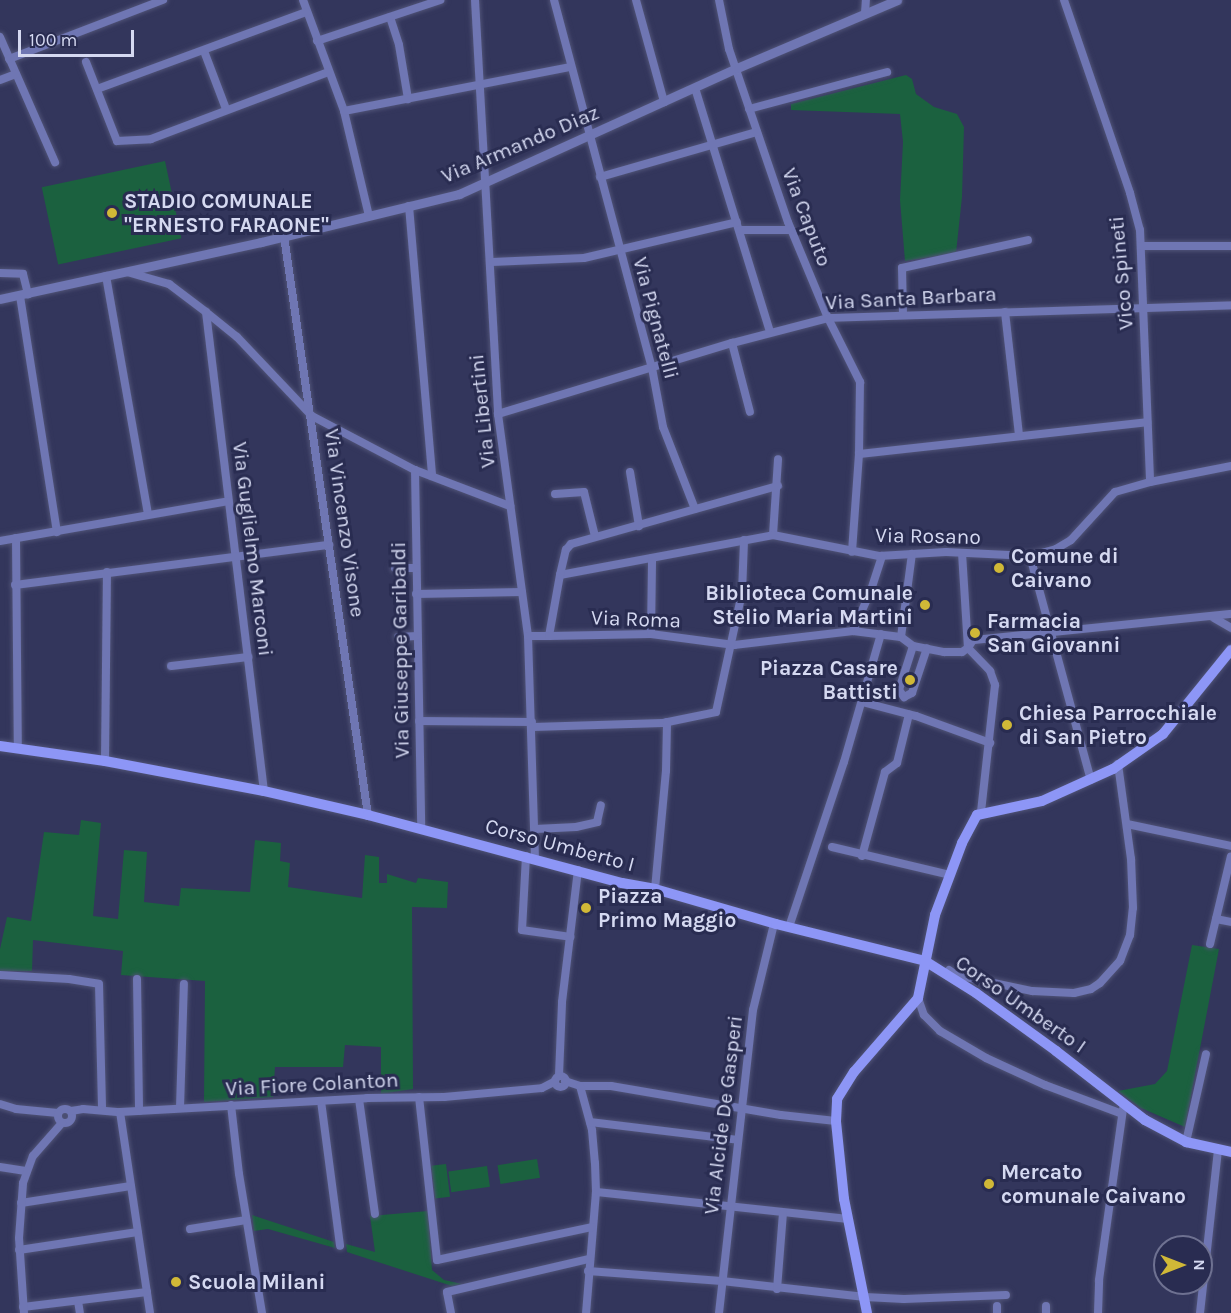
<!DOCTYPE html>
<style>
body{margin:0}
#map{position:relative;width:1231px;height:1313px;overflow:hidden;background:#33365c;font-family:Karla,sans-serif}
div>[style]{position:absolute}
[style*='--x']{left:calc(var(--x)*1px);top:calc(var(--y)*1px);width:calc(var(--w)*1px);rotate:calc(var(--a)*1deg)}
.green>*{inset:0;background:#1b613f;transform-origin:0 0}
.roads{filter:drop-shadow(0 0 2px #505377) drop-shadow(0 0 2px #505377)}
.minor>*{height:8px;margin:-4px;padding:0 4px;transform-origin:4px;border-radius:4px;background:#6f76b3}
.minor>.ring{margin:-4px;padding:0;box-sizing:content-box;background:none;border:8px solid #6f76b3;border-radius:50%}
.tertiary>*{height:9px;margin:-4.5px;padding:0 4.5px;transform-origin:4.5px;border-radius:4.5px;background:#6f76b3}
.secondary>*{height:10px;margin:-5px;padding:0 5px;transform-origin:5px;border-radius:5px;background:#8d96f6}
.dots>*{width:16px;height:16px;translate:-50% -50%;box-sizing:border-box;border:3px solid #292c51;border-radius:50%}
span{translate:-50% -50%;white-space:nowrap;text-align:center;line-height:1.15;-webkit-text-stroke:6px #292c51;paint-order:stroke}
.street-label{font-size:21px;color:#d5d9f1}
.poi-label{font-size:21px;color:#d5d9f1;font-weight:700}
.left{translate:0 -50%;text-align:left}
.right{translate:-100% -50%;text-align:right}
.north{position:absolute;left:1153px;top:1235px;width:60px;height:60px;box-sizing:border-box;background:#292c51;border:2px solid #6e7191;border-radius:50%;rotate:90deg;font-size:16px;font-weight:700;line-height:24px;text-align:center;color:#d5d9f1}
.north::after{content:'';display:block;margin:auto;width:21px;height:27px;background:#d0b837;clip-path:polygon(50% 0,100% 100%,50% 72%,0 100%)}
.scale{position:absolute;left:18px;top:30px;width:116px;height:27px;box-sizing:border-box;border:3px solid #d5d9f1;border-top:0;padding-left:8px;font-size:18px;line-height:21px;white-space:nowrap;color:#d5d9f1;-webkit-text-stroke:4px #292c51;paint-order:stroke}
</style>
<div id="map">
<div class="green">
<div style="clip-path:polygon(906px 75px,912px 79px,916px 94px,934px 107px,957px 114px,964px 127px,962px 197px,956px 253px,905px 261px,900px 200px,903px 142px,900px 114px,791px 110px,791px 104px)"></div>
<div style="left:165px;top:161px;width:79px;height:126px;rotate:78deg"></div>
<div style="clip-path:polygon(81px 820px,101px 823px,93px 916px,118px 919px,124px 850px,147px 852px,144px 902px,179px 906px,181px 888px,250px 892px,255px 840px,281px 843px,280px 861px,290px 863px,288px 887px,362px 898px,365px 855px,379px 857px,379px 883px,387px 883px,387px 874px,416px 883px,418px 878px,448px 882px,447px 908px,412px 907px,413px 1089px,381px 1094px,381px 1047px,345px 1045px,343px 1067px,275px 1067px,273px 1097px,204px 1102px,205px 981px,121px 975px,123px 951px,33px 940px,32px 971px,0 971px,0 949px,7px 917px,31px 921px,44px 832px,79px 835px)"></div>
<div style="clip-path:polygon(1192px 945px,1219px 949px,1185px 1127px,1141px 1108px,1118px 1091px,1155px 1084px,1167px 1071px)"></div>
<div style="left:537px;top:1159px;width:19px;height:40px;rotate:81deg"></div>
<div style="left:446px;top:1164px;width:33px;height:15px;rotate:83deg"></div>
<div style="left:487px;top:1166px;width:21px;height:39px;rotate:82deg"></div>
<div style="clip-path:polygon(428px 1211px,432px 1270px,444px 1280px,462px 1284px,452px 1286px,347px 1252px,346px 1244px,375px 1252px,370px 1216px)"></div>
<div style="clip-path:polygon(252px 1215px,334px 1242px,335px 1248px,268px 1229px,254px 1231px)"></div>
</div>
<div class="roads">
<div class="minor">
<div style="--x:303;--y:0;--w:118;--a:69.7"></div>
<div style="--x:344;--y:111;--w:108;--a:76.6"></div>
<div style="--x:475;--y:0;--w:415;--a:86.8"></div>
<div style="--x:498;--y:414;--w:224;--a:82.3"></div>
<div style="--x:528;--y:636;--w:222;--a:88.2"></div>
<div style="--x:554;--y:0;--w:381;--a:75.1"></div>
<div style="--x:652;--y:368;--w:60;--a:79.4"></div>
<div style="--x:663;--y:427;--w:88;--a:68.7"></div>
<div style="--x:636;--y:0;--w:106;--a:74.6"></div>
<div style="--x:719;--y:0;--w:50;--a:78.5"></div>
<div style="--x:729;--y:49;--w:183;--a:71.2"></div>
<div style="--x:788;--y:222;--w:104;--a:67.4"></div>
<div style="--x:828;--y:318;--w:72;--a:63.4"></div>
<div style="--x:860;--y:382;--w:72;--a:90.8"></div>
<div style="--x:859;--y:454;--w:98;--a:94.1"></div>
<div style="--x:1064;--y:0;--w:204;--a:71.1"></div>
<div style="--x:1130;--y:193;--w:38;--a:75"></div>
<div style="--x:1140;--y:230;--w:252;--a:87.7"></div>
<div style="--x:865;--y:13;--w:13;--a:-86"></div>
<div style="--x:390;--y:17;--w:29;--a:72"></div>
<div style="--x:399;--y:45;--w:55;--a:80.5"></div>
<div style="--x:0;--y:37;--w:137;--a:66.3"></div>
<div style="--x:317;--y:41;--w:130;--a:-18.4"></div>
<div style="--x:204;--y:51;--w:62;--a:69.2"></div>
<div style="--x:9;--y:59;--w:165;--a:-21"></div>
<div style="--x:86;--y:62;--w:85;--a:68.6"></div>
<div style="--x:117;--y:141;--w:34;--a:-3"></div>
<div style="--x:151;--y:139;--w:189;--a:-20.7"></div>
<div style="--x:0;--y:80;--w:17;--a:-21"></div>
<div style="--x:695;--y:88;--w:255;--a:72.9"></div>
<div style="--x:97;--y:89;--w:223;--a:-20.2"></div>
<div style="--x:749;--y:109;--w:143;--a:-15"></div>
<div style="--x:344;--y:111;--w:231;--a:-11"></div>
<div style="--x:600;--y:177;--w:163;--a:-16"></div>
<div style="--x:409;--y:206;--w:271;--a:85.1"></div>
<div style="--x:740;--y:230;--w:51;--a:0"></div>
<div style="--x:284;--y:236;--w:585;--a:81.75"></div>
<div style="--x:1141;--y:246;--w:90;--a:0"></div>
<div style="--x:492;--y:262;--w:92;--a:-2.5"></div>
<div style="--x:584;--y:258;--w:157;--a:-13.2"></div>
<div style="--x:127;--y:272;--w:44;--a:15.9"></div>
<div style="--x:169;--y:284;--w:46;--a:37.1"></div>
<div style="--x:206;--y:312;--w:40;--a:39"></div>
<div style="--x:237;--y:337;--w:109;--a:46.5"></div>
<div style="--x:312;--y:416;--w:116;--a:27.7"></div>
<div style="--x:415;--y:470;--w:102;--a:20.8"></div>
<div style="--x:0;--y:273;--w:23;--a:2"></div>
<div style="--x:23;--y:274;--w:21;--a:76"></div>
<div style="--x:106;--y:276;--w:241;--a:80"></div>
<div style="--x:20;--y:296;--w:239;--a:81.1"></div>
<div style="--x:206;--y:312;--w:482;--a:83.1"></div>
<div style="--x:1005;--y:312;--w:124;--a:83.5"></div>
<div style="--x:903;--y:315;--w:47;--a:-91.2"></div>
<div style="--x:902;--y:268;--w:129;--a:-12.5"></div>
<div style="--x:732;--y:343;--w:71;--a:75.4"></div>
<div style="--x:498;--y:414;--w:245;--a:-16.9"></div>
<div style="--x:732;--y:343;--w:99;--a:-14.6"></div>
<div style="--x:828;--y:318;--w:403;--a:-1.8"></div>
<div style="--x:859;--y:454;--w:290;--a:-6.3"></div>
<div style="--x:415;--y:470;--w:359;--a:89"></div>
<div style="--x:630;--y:472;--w:55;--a:80.5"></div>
<div style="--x:555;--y:494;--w:29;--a:-4"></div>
<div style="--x:584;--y:492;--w:45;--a:76"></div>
<div style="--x:773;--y:535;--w:76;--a:-86.2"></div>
<div style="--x:16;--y:538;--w:211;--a:89.5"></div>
<div style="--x:0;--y:541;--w:232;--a:-9.9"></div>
<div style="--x:962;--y:553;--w:95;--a:86.4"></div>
<div style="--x:968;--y:648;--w:32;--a:46"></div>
<div style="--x:990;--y:671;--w:15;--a:70"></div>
<div style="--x:995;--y:685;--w:128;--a:96.3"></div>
<div style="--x:1030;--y:556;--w:232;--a:74.8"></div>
<div style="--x:395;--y:568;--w:21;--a:0"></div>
<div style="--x:560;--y:575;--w:217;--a:-10.6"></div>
<div style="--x:773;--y:535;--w:108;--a:11.2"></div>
<div style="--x:879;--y:556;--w:67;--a:-3.4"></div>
<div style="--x:946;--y:552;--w:84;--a:2.7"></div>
<div style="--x:1030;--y:556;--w:27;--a:-15"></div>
<div style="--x:1056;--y:549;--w:17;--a:-31"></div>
<div style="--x:1071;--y:540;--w:65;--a:-47.5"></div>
<div style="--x:1115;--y:492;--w:36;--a:-16"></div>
<div style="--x:1150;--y:482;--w:83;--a:-11.2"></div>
<div style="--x:15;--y:585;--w:317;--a:-7.3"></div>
<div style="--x:416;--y:594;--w:106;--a:-1.1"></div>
<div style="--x:1214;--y:618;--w:20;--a:30"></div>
<div style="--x:853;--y:631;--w:45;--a:-66.3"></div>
<div style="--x:871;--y:590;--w:36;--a:-72"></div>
<div style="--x:651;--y:634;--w:76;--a:-89.2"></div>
<div style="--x:528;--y:636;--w:21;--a:0"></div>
<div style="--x:549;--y:636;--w:62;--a:-79.8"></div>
<div style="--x:560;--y:575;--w:26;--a:-77"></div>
<div style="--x:566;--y:550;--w:8;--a:-50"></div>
<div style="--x:571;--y:544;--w:215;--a:-15.7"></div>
<div style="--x:549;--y:636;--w:102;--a:-1.1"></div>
<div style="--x:651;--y:634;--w:84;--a:7.5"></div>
<div style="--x:734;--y:645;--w:120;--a:-6.7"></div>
<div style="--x:853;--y:631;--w:48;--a:7.1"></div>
<div style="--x:901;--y:637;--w:15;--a:37"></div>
<div style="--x:913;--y:646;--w:32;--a:11"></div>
<div style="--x:944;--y:652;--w:18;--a:0"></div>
<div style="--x:962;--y:652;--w:7;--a:-34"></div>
<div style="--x:398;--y:637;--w:19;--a:-3"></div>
<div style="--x:901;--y:637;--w:84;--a:-82.5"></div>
<div style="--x:913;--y:646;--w:46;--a:107.7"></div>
<div style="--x:899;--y:690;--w:9;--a:54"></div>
<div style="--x:904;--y:697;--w:9;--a:-27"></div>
<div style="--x:912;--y:693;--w:47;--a:-71.6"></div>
<div style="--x:968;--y:648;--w:9;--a:-58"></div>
<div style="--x:973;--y:640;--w:259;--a:-5.8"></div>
<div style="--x:171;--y:666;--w:78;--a:-6.7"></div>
<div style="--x:862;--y:702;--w:56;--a:14.5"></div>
<div style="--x:916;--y:716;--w:79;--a:20"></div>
<div style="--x:419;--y:721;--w:113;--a:0.5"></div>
<div style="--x:533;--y:727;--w:130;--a:-1.8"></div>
<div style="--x:663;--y:723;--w:54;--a:-11.7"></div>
<div style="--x:716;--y:712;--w:122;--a:-77.7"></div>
<div style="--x:742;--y:593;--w:53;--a:-87.8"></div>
<div style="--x:105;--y:761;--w:189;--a:-89.4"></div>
<div style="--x:1127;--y:824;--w:106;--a:11.9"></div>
<div style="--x:535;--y:829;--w:41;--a:-2.8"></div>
<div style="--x:576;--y:827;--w:22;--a:-13"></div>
<div style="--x:597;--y:822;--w:17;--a:-77"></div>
<div style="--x:832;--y:847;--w:121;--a:13.3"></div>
<div style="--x:526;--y:856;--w:74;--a:93.1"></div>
<div style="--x:522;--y:930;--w:49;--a:8.1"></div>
<div style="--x:862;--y:856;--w:87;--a:-74.7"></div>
<div style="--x:885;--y:772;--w:15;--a:-37"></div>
<div style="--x:897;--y:763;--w:50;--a:-76.2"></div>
<div style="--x:655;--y:889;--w:119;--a:-84.7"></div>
<div style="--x:666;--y:771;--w:49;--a:-88.8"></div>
<div style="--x:1216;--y:919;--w:15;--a:11"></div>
<div style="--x:789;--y:927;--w:174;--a:-71.6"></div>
<div style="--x:844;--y:762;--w:133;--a:-73.9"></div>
<div style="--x:1210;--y:944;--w:90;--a:-76.6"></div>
<div style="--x:949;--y:970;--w:9;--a:36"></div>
<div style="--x:956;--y:975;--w:78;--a:11.9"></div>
<div style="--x:1032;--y:991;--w:42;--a:2.7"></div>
<div style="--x:1074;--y:993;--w:17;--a:-13"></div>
<div style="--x:1091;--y:989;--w:11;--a:-34"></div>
<div style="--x:1100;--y:983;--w:30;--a:-48"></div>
<div style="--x:1120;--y:961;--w:28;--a:-69"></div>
<div style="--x:1130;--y:935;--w:27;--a:-84"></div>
<div style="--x:1133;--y:908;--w:49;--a:-92.3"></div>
<div style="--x:1131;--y:859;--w:96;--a:-97.8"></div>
<div style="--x:0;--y:975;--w:69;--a:3.3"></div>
<div style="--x:69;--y:979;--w:30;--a:9"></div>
<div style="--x:99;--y:984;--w:125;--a:88.6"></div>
<div style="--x:137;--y:979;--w:132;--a:89.1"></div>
<div style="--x:918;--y:998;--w:18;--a:71"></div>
<div style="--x:924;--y:1015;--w:23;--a:45"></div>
<div style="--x:940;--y:1031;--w:53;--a:30.4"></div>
<div style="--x:986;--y:1058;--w:65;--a:24.6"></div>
<div style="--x:1045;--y:1085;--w:82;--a:20.6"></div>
<div style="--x:559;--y:1075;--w:73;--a:-87.6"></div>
<div style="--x:562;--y:1002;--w:133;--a:-83.1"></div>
<div class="ring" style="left:554.5px;top:1075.5px;width:3px;height:3px"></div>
<div style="--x:565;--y:1081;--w:16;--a:18"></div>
<div style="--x:580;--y:1086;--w:31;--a:0"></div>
<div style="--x:611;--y:1086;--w:172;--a:9.7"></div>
<div style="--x:781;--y:1115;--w:55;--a:6.2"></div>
<div style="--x:580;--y:1086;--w:46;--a:74.7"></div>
<div style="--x:592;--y:1130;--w:33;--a:85"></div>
<div style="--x:595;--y:1163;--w:29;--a:88"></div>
<div style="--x:596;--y:1192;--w:121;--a:94.7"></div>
<div style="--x:419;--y:1097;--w:164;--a:83.7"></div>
<div style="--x:437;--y:1260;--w:158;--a:-12"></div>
<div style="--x:359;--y:1099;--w:116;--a:82.1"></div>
<div style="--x:321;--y:1101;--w:146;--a:82.5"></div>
<div style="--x:0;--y:1104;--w:17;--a:17"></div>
<div style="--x:16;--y:1109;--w:42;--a:5.4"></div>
<div style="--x:231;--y:1105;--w:69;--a:83.4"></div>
<div style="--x:239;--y:1174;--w:141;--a:80.6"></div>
<div style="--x:180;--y:1108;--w:124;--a:-88.2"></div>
<div class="ring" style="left:58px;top:1109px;width:6px;height:6px"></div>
<div style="--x:71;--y:1111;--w:12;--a:-9"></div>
<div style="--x:83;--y:1109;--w:37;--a:5"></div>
<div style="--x:120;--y:1112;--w:247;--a:-3.2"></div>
<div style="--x:367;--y:1098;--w:77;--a:-0.7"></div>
<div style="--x:444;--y:1097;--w:98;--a:-5.2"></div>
<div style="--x:542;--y:1088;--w:13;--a:-27"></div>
<div style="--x:120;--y:1112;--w:203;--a:81.5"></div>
<div style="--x:590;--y:1122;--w:149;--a:6.9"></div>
<div style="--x:1186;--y:1142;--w:90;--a:-77.2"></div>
<div style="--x:0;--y:1167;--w:26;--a:9"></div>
<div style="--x:596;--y:1192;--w:252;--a:6.1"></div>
<div style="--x:21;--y:1203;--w:111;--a:-8.8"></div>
<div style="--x:190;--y:1229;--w:57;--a:-9.1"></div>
<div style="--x:19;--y:1250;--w:120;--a:-8.6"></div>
<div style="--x:588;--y:1271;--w:134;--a:4.3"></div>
<div style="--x:722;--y:1281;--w:144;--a:6.4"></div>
<div style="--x:865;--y:1297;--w:39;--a:3"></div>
<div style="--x:904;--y:1299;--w:102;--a:-2.2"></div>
<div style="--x:777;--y:1289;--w:76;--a:-85.5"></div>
<div style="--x:78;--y:1301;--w:12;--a:81"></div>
<div style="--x:997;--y:1306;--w:7;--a:90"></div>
<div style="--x:1046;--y:1306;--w:7;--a:90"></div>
<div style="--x:23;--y:1307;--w:125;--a:-6.9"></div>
<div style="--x:24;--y:1313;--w:75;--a:-93.8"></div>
<div style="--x:19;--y:1238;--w:55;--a:-85.8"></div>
<div style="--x:23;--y:1183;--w:29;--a:-70"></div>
<div style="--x:33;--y:1156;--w:44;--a:-48.7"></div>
<div style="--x:451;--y:1313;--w:21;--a:-101"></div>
<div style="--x:447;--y:1292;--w:146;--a:-13.1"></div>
<div style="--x:719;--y:1313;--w:305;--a:-83.6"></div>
<div style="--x:753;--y:1010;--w:89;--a:-76.3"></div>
<div style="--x:1098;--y:1313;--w:33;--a:-88"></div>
<div style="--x:1099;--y:1280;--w:173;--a:-82"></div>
<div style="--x:1200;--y:1313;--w:164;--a:-83.7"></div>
</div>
<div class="tertiary">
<div style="--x:0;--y:299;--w:267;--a:-12.3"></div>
<div style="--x:261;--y:242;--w:204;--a:-13.6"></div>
<div style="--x:459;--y:194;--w:305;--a:-24.4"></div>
<div style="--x:737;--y:68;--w:174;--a:-23"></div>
</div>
<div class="secondary">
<div style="--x:0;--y:746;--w:106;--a:8.1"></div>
<div style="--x:105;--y:761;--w:162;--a:10.7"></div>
<div style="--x:264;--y:791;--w:107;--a:13"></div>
<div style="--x:368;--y:815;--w:263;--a:15"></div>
<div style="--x:622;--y:883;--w:34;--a:10"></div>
<div style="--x:655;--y:889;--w:126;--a:16.1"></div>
<div style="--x:776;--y:924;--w:154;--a:13.9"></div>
<div style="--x:925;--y:961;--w:60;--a:32.1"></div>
<div style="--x:976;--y:993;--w:99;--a:35.9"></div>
<div style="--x:1056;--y:1051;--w:113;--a:37.8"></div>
<div style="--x:1145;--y:1120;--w:47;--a:28.2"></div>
<div style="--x:1186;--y:1142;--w:46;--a:12.5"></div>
<div style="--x:867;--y:1313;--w:116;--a:-101.4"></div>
<div style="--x:844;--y:1199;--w:78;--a:-95.9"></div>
<div style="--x:836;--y:1121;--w:22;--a:-87"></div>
<div style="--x:837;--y:1099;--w:32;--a:-58"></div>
<div style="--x:854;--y:1072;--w:98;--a:-49.1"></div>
<div style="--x:918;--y:998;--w:85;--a:-78.4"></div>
<div style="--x:935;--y:915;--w:77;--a:-69.4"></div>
<div style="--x:962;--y:843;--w:32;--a:-62"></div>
<div style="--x:977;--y:815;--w:66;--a:-12.2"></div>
<div style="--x:1042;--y:801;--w:78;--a:-24.3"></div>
<div style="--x:1113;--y:769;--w:61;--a:-35"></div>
<div style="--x:1163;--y:734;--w:108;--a:-51"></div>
</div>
</div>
<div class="dots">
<div style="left:112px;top:213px;background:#d0b837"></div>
<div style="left:999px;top:568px;background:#d0b837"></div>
<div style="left:925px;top:605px;background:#d0b837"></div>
<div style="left:975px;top:633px;background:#d0b837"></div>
<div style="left:910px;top:680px;background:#d0b837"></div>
<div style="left:1007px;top:725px;background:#d0b837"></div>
<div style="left:586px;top:908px;background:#d0b837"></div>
<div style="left:989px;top:1184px;background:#d0b837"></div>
<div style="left:176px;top:1282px;background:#d0b837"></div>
</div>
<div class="street-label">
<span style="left:520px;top:144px;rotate:-23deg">Via Armando Diaz</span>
<span style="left:807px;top:217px;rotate:69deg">Via Caputo</span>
<span style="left:1121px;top:273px;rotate:-95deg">Vico Spineti</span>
<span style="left:911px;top:298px;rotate:-3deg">Via Santa Barbara</span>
<span style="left:656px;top:318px;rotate:75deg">Via Pignatelli</span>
<span style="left:482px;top:411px;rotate:-96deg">Via Libertini</span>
<span style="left:345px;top:523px;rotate:82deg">Via Vincenzo Visone</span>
<span style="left:928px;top:536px;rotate:1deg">Via Rosano</span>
<span style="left:253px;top:549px;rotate:83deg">Via Guglielmo Marconi</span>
<span style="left:636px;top:619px;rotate:2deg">Via Roma</span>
<span style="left:400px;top:650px;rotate:-91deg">Via Giuseppe Garibaldi</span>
<span style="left:560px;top:845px;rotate:15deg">Corso Umberto I</span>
<span style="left:1021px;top:1004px;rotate:35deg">Corso Umberto I</span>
<span style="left:312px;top:1084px;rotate:-3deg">Via Fiore Colanton</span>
<span style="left:723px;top:1115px;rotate:-83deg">Via Alcide De Gasperi</span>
</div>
<div class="poi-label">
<span class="left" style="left:124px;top:213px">STADIO COMUNALE<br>"ERNESTO FARAONE"</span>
<span class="left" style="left:1011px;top:568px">Comune di<br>Caivano</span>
<span class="right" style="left:913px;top:605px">Biblioteca Comunale<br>Stelio Maria Martini</span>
<span class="left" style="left:987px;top:633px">Farmacia<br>San Giovanni</span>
<span class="right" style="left:898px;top:680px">Piazza Casare<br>Battisti</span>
<span class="left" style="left:1019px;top:725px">Chiesa Parrocchiale<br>di San Pietro</span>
<span class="left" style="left:598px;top:908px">Piazza<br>Primo Maggio</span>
<span class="left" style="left:1001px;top:1184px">Mercato<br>comunale Caivano</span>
<span class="left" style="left:188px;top:1282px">Scuola Milani</span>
</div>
<div class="north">N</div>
<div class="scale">100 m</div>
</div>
